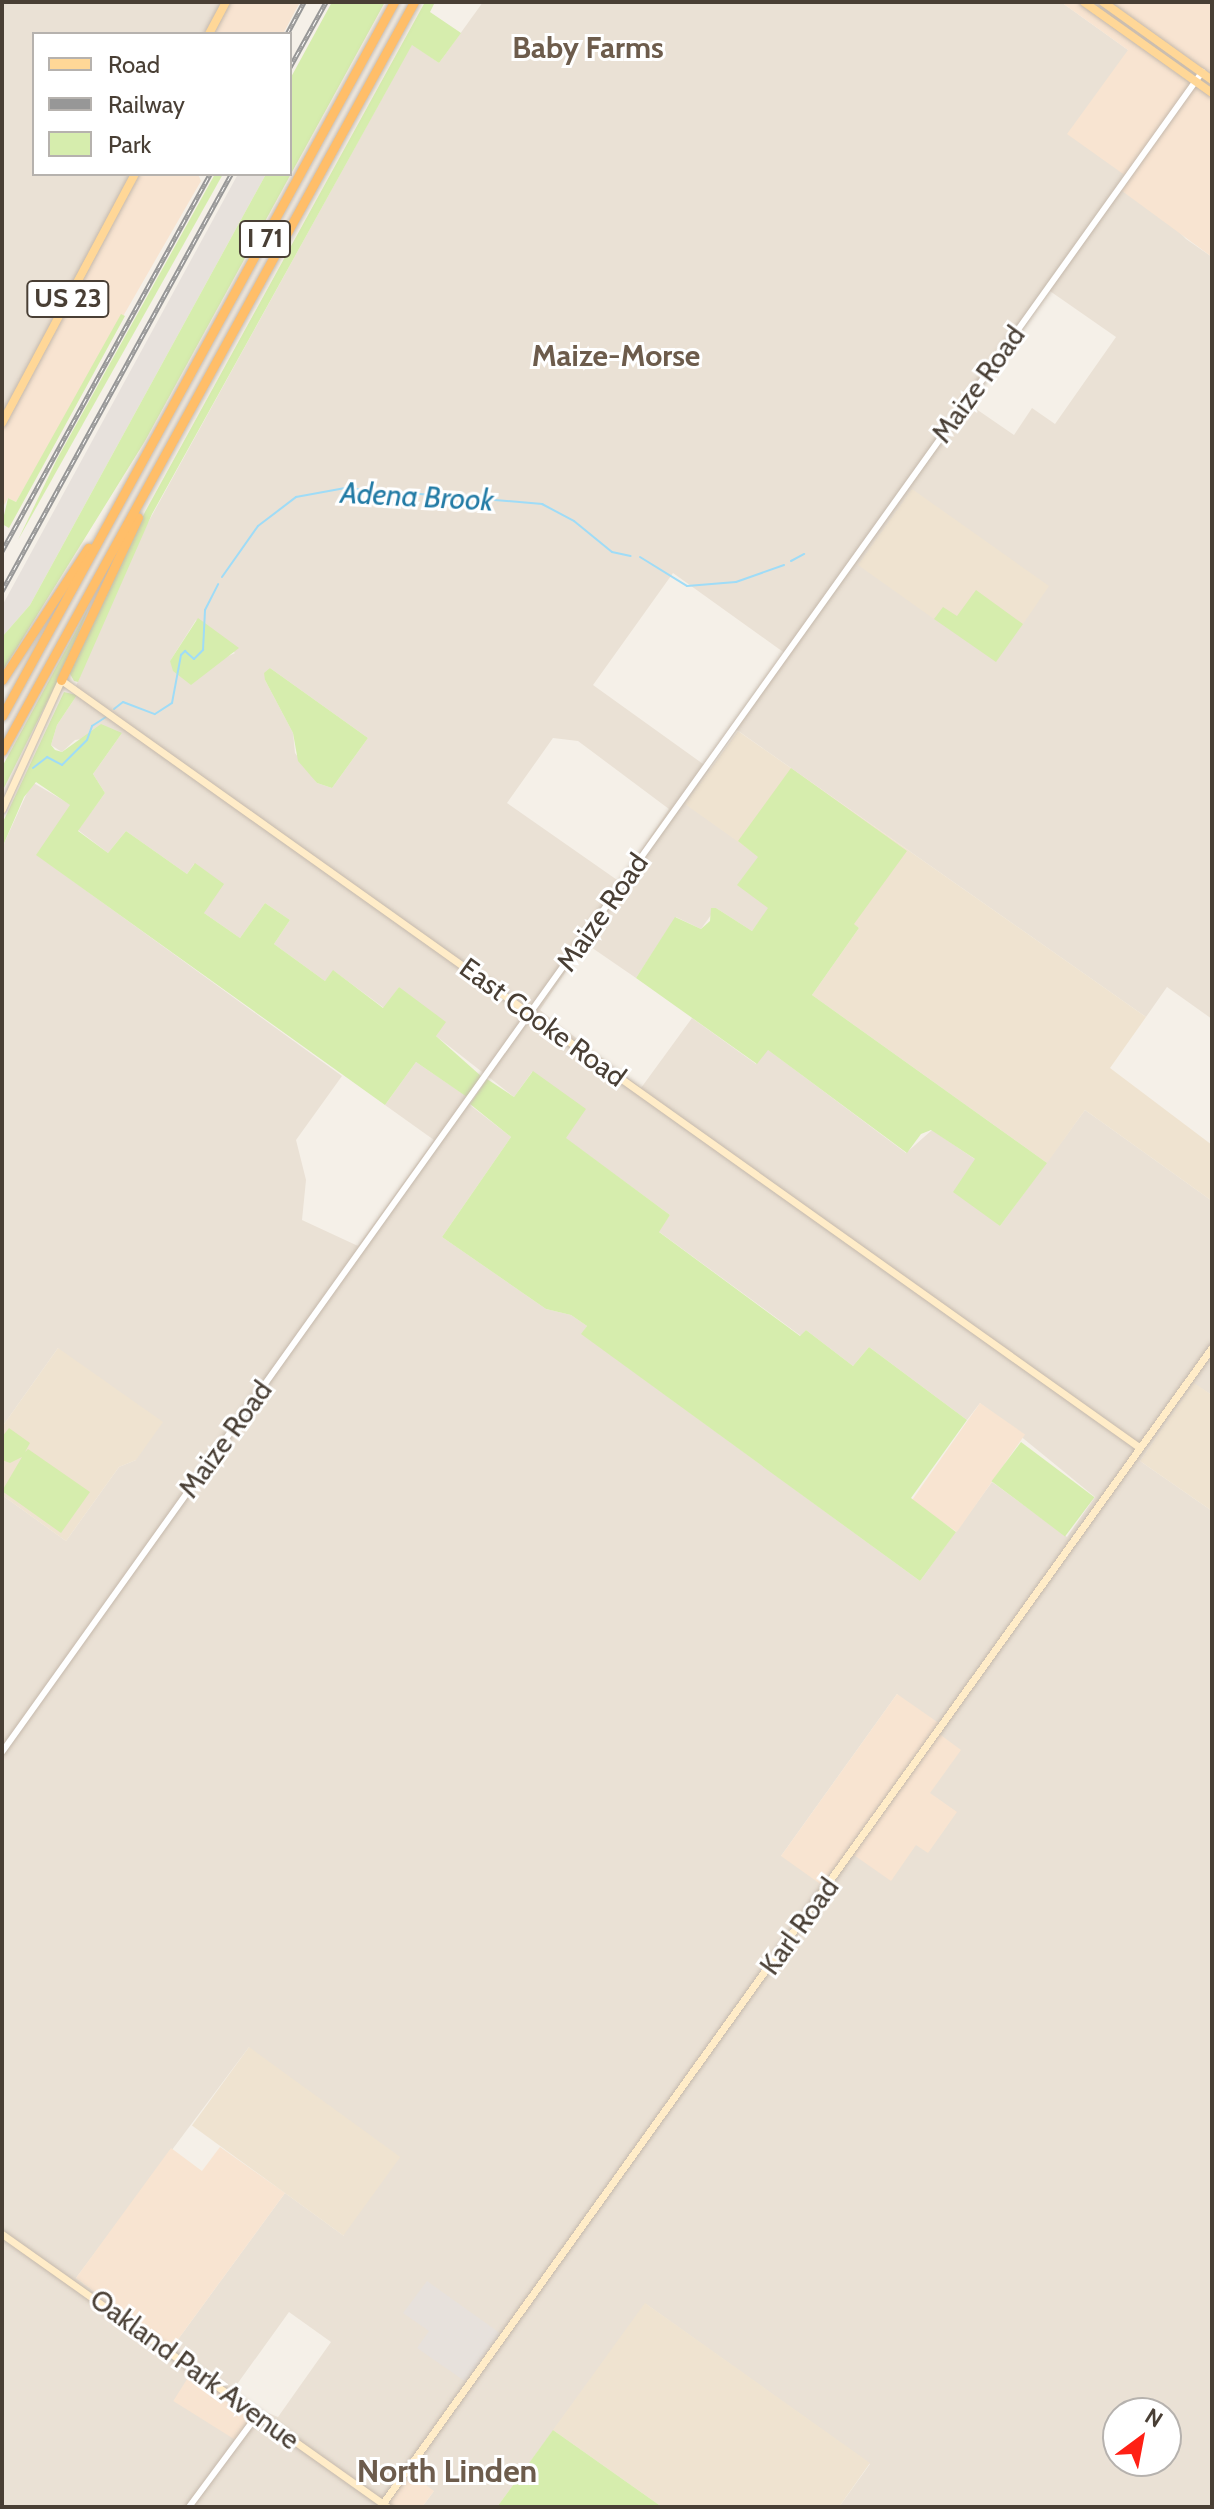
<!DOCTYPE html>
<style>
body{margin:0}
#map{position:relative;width:1214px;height:2509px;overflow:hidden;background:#f5f0e8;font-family:Cabin,sans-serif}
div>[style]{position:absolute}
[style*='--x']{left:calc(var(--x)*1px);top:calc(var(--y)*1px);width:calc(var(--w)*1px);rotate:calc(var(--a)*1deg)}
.residential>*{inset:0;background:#eae1d5}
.commercial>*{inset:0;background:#f8e4d1;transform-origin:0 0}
.industrial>*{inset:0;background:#e7e1dc}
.education>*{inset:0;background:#efe3d0;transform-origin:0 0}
.green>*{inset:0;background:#d6edad;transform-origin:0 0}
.stream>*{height:2px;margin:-1px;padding:0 1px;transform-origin:1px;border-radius:1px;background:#9fdcf7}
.roads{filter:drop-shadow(0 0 2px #c5b9ac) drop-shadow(0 0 2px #c5b9ac)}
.tertiary>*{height:6px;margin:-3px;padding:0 3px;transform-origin:3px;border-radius:3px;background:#fff}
.secondary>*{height:7px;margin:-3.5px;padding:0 3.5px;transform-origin:3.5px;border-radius:3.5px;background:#ffecc8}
.primary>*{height:8px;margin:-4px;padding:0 4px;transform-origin:4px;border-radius:4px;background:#ffd797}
.motorway>*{height:9px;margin:-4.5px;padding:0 4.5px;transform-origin:4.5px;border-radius:4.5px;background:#ffbe69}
.rail>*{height:5px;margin-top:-2.5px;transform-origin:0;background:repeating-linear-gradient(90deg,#fff 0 6px,#979797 0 12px);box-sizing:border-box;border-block:2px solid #979797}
span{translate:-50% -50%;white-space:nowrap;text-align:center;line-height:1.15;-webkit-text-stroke:6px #fff;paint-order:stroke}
.shield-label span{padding:2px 6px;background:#fff;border:2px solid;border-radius:6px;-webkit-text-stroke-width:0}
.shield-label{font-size:26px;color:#493f35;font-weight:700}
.street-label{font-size:28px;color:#493f35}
.neighbourhood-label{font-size:30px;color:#6d5c4c;font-weight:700}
.water-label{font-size:30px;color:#227ba5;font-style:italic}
.quarter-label{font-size:32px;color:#6d5c4c;font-weight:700}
.frame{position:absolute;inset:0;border:4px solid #493f35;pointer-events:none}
.legend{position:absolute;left:32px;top:32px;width:260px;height:144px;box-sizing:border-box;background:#fff;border:2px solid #b6b2ae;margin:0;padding:10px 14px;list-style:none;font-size:24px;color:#493f35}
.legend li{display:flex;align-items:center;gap:16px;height:40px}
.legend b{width:40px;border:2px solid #b6b2ae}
.north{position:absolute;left:1102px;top:2397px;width:80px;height:80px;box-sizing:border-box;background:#fff;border:2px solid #b6b2ae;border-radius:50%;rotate:32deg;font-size:22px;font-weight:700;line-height:32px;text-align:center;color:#493f35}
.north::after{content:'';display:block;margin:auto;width:28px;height:36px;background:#ff2015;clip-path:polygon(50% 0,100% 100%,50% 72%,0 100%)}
</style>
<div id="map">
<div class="residential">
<div style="clip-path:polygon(2px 2px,226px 2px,209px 34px,34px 34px,34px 174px,135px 174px,2px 424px)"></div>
<div style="clip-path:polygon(evenodd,483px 2px,1061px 2px,1128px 50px,1126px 177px,1186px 239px,1212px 257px,1212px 1019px,1167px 987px,1146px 1017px,734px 728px,786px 654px,673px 573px,593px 685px,710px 769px,686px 804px,759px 856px,769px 908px,752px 931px,716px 908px,701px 929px,676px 917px,636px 978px,585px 943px,540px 1010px,641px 1088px,692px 1018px,756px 1064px,767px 1049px,906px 1153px,932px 1130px,976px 1160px,1000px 1226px,1085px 1110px,1212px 1201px,1212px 1395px,1194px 1384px,1140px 1461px,1212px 1511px,1212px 2507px,839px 2507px,870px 2464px,646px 2304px,497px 2507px,422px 2507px,434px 2491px,390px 2507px,2px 2507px,2px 1495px,66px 1541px,119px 1467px,136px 1460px,58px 1348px,2px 1427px,2px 848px,32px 782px,71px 805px,37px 855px,342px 1076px,296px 1140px,306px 1180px,302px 1220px,358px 1246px,434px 1140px,385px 1105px,416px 1062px,472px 1100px,470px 1105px,511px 1137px,442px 1237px,546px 1309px,571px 1315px,587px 1326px,582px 1334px,920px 1581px,992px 1482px,1067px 1537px,1095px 1497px,980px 1403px,967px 1420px,869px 1347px,853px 1366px,806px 1330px,801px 1336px,658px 1231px,670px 1215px,565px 1138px,532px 1072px,514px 1097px,436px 1036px,399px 987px,384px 1008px,334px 971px,325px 981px,274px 944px,290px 920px,265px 903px,240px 938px,204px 913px,194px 864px,187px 874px,126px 831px,108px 853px,78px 830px,105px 793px,93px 774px,122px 733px,75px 740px,62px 752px,51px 745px,57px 725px,77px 695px,76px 686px,129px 557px,412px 44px,439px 63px,483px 2px,1047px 289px,1116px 337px,1055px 424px,1032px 408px,1014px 435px,966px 402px,1047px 289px,483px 2px,196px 620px,235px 653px,220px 660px,170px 661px,196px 620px,483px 2px,270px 668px,368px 738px,332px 788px,317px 783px,295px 753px,293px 733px,265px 680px,270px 668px,483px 2px,553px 738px,578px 741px,669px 809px,620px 882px,507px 803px,553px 738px,483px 2px,897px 1694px,938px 1733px,929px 1793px,956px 1812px,928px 1852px,916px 1844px,781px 1856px,897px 1694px,483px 2px,249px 2047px,344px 2236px,285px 2193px,171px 2349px,76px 2278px,249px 2047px,483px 2px,289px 2312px,331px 2342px,278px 2417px,261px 2410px,235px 2445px,230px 2394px,289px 2312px,483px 2px,1118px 2413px,1166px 2413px,1166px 2461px,1118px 2461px,1118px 2413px)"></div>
</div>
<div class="commercial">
<div style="clip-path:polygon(226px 2px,300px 2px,283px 34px,209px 34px)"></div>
<div style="clip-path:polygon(1061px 2px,1212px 2px,1212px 257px,1118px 188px,1126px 176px,1067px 134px,1128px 50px)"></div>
<div style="clip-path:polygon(135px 174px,198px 174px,201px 181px,16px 502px,8px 498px,2px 509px,2px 424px)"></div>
<div style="left:980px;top:1403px;width:55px;height:119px;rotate:35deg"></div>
<div style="clip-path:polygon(897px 1694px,943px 1726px,938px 1733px,961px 1750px,930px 1793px,957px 1812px,928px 1853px,916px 1845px,891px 1881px,851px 1853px,826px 1888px,781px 1856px)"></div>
<div style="clip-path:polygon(220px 2147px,285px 2193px,171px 2349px,76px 2278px,171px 2148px,202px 2171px)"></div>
<div style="left:194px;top:2368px;width:79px;height:39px;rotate:32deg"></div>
<div style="clip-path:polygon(407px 2471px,434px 2491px,422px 2507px,390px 2507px,384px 2503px)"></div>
</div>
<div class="industrial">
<div style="clip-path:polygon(238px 174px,266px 174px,30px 605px,2px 637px,2px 606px)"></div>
<div style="clip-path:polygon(427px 2281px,504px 2336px,469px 2384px,417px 2348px,429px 2331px,403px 2313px)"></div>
</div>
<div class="education">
<div style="clip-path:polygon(912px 489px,1049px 586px,1023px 624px,976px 591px,957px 617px,943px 607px,934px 619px,858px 565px)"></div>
<div style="clip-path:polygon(738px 731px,1146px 1017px,1110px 1068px,1212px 1145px,1212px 1201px,1085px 1110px,1047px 1163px,812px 995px,859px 928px,685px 804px)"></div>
<div style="clip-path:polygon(58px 1348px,163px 1422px,136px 1460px,119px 1467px,66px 1541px,2px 1495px,2px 1427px)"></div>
<div style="clip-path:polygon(1194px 1383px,1212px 1395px,1212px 1511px,1140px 1461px)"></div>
<div style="left:249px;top:2047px;width:187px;height:97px;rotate:36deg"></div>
<div style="clip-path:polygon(645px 2303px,870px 2463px,839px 2507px,662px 2507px,553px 2430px)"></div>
</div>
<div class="green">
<div style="clip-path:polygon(332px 2px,385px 2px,145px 441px,2px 672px,2px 637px,30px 605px,266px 174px,290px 174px,290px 79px)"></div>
<div style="clip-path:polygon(425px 2px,435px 2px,430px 12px,461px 33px,439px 63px,412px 45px,152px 514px,78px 682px,74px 681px,69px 672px,145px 512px)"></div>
<div style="clip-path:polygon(215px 174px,223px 174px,18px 540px,57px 459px)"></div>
<div style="clip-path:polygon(121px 314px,125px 316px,9px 528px,2px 524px,8px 498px,16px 502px)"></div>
<div style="clip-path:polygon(976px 590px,1023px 624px,996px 662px,934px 619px,943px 607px,957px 616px)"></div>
<div style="clip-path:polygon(90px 605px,65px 666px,2px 792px,2px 767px)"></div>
<div style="clip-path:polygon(198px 618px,239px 648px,191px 685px,173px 671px,170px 661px)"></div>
<div style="clip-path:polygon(270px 668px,368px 738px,332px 788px,317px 783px,298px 761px,293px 733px,265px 680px,264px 673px)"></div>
<div style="clip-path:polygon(64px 692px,77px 695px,57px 725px,51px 745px,55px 750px,62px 752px,101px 724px,122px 733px,93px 774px,105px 793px,78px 831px,108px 853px,126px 831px,187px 874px,195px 863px,224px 884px,204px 913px,240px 938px,265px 903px,290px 920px,274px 944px,325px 981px,333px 970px,383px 1008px,399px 987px,446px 1022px,436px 1036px,481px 1076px,467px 1097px,416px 1062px,385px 1105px,36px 855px,70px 805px,36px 782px,24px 797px,2px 848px,2px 824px)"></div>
<div style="clip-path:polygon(791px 768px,907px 851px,854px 924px,859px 928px,812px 995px,1047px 1163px,1000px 1226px,953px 1192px,975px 1159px,931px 1130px,921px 1134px,907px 1153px,768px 1050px,757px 1064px,636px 978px,675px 917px,701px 929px,710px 921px,711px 908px,716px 908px,752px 931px,768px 908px,737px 885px,758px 857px,738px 841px)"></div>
<div style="clip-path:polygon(533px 1071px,586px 1109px,566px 1138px,670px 1215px,659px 1232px,800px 1336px,806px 1330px,853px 1366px,869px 1347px,967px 1420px,911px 1498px,956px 1532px,920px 1581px,581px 1334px,587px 1326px,571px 1315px,546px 1309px,442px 1237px,511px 1137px,470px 1104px,487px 1079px,514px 1097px)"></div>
<div style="clip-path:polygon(9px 1428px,30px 1443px,25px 1452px,28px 1449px,90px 1492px,61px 1533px,2px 1491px,22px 1457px,10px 1463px,2px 1460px,2px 1437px)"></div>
<div style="left:1021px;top:1442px;width:92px;height:49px;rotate:37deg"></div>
<div style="clip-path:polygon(553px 2430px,662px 2507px,497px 2507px)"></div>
</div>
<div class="stream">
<div style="--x:640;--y:557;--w:55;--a:31.7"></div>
<div style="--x:687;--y:586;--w:49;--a:-4.7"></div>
<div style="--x:736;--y:582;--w:51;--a:-19.5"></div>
<div style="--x:791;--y:561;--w:15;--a:-28"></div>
<div style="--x:222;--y:577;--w:62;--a:-54.8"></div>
<div style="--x:258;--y:526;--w:48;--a:-37.3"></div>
<div style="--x:296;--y:497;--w:50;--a:-10.4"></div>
<div style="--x:345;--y:488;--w:198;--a:4.6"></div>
<div style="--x:542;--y:504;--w:36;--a:28"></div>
<div style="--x:574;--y:521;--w:49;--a:39.2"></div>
<div style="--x:612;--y:552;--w:19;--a:12"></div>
<div style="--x:114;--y:709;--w:11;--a:-38"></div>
<div style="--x:123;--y:702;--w:34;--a:21"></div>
<div style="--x:155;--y:714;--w:20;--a:-33"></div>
<div style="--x:172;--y:703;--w:49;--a:-79.4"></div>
<div style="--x:181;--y:655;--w:6;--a:-45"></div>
<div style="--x:185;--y:651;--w:12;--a:42"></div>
<div style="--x:194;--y:659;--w:13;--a:-45"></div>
<div style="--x:203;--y:650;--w:40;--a:-87.1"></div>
<div style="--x:205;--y:610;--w:29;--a:-63"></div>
<div style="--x:33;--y:768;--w:18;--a:-38"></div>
<div style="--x:47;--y:757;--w:17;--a:28"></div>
<div style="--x:62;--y:765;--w:35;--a:-45"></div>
<div style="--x:87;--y:740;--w:15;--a:-70"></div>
<div style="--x:92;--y:726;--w:17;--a:-33"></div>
</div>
<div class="roads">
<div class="tertiary">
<div style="--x:2;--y:1752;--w:2065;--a:-54.46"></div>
<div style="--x:189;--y:2507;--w:116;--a:-53.4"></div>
</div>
<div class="secondary">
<div style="--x:2;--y:809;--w:142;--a:-65.4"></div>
<div style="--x:61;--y:680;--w:1324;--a:35.44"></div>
<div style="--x:2;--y:2234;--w:473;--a:35.3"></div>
<div style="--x:383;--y:2503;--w:1423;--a:-54.35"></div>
</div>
<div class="primary">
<div style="--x:1084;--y:2;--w:157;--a:35.4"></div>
<div style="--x:1103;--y:2;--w:134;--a:35.6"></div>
<div style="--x:209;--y:34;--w:36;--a:-62"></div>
<div style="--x:2;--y:423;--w:282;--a:-61.9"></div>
</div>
<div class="motorway">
<div style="--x:2;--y:680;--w:158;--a:-56.9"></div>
<div style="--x:61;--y:680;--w:180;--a:-64.7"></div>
<div style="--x:2;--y:716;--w:815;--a:-61.23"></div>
<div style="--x:2;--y:751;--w:855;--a:-61.19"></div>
</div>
</div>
<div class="rail">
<div style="--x:287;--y:34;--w:36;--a:-62"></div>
<div style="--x:290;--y:67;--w:74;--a:-61"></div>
<div style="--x:2;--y:551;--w:431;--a:-61.1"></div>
<div style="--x:2;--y:591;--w:476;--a:-61.2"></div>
</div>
<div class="shield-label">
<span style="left:265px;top:239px">I 71</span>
<span style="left:68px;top:299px">US 23</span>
</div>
<div class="street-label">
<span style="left:978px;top:384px;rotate:-54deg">Maize Road</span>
<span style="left:602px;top:912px;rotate:-55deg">Maize Road</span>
<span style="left:543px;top:1022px;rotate:36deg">East Cooke Road</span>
<span style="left:225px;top:1439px;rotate:-54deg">Maize Road</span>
<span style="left:799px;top:1926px;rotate:-54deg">Karl Road</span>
<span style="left:195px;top:2369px;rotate:36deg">Oakland Park Avenue</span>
</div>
<div class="neighbourhood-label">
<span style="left:588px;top:48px">Baby Farms</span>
<span style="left:616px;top:356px">Maize-Morse</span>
</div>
<div class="water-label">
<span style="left:417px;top:497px;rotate:3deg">Adena Brook</span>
</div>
<div class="quarter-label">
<span style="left:447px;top:2471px">North Linden</span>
</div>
<div class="frame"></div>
<ul class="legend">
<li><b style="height:10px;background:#ffd797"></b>Road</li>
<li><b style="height:10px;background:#979797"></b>Railway</li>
<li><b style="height:22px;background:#d6edad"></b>Park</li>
</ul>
<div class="north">N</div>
</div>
